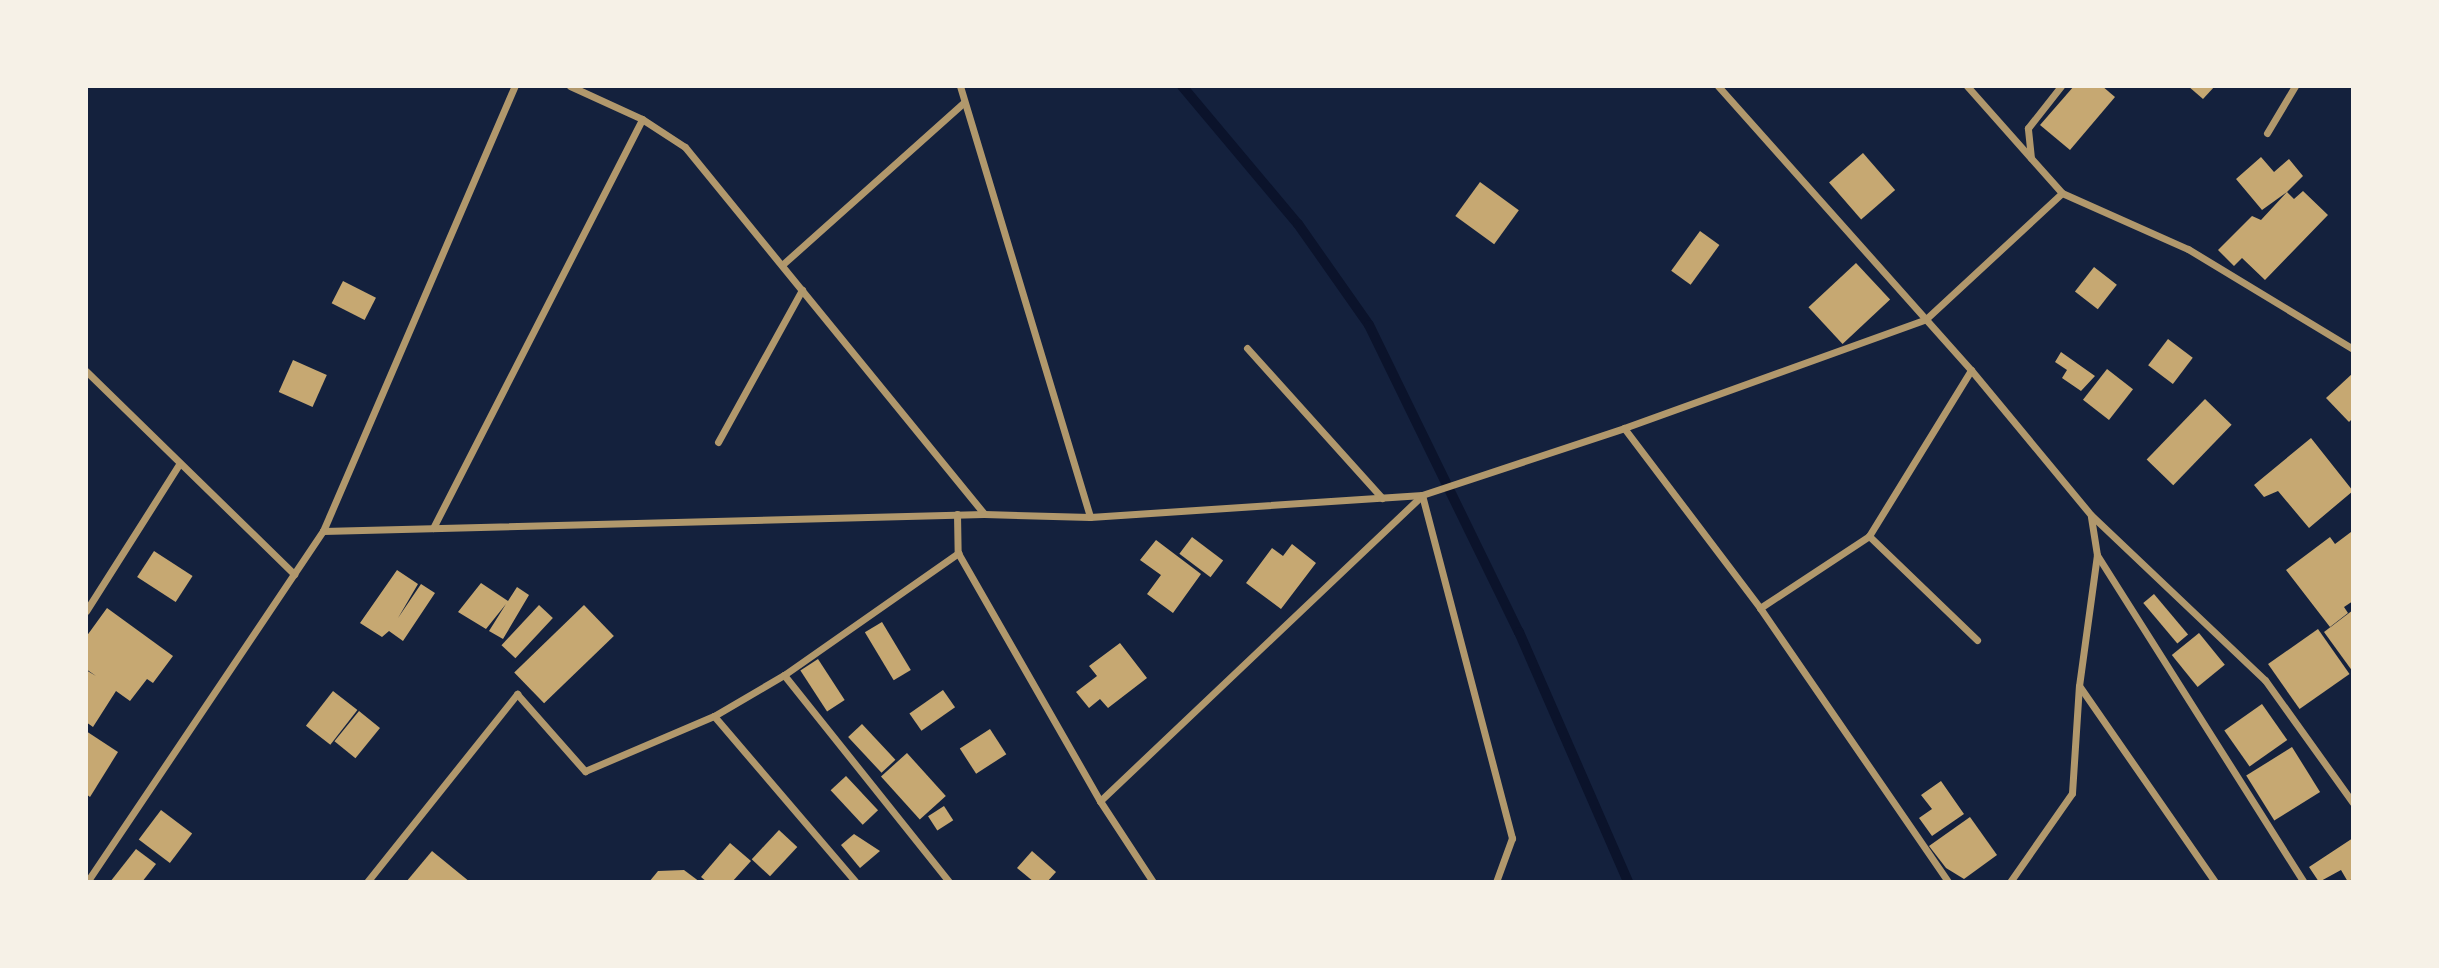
<!DOCTYPE html>
<style>
body{margin:0}
#map{position:relative;width:2439px;height:968px;overflow:hidden;background:#14213d;font-family:"Titillium Web",sans-serif}
div>[style]{position:absolute}
[style*='--x']{left:calc(var(--x)*1px);top:calc(var(--y)*1px);width:calc(var(--w)*1px);rotate:calc(var(--a)*1deg)}
.stream>*{height:10px;margin:-5px;padding:0 5px;transform-origin:5px;border-radius:5px;background:#0b132b}
.building>*{inset:0;background:#c6a872;transform-origin:0 0}
.minor>*{height:7px;margin:-3.5px;padding:0 3.5px;transform-origin:3.5px;border-radius:3.5px;background:#b1986c}
span{translate:-50% -50%;white-space:nowrap;text-align:center;line-height:1.15;-webkit-text-stroke:6px #f6f1e7;paint-order:stroke}
.frame{position:absolute;inset:0;border:88px solid #f6f1e7;pointer-events:none}
</style>
<div id="map">
<div class="stream">
<div style="--x:1182;--y:86;--w:180;--a:50"></div>
<div style="--x:1298;--y:224;--w:123;--a:54.9"></div>
<div style="--x:1369;--y:325;--w:342;--a:64"></div>
<div style="--x:1519;--y:632;--w:273;--a:66.4"></div>
</div>
<div class="building">
<div style="clip-path:polygon(2074px 86px,2102px 86px,2115px 97px,2070px 150px,2040px 125px)"></div>
<div style="clip-path:polygon(2188px 86px,2215px 86px,2203px 99px)"></div>
<div style="left:1863px;top:153px;width:49px;height:45px;rotate:49deg"></div>
<div style="clip-path:polygon(2261px 157px,2274px 172px,2289px 159px,2303px 176px,2287px 192px,2294px 199px,2303px 191px,2328px 215px,2265px 280px,2242px 258px,2234px 266px,2218px 250px,2252px 216px,2261px 220px,2287px 192px,2262px 210px,2236px 179px)"></div>
<div style="left:1480px;top:182px;width:48px;height:42px;rotate:36deg"></div>
<div style="left:1700px;top:231px;width:24px;height:49px;rotate:36deg"></div>
<div style="left:1856px;top:263px;width:50px;height:65px;rotate:47deg"></div>
<div style="left:2094px;top:267px;width:29px;height:31px;rotate:38deg"></div>
<div style="left:343px;top:281px;width:37px;height:25px;rotate:27deg"></div>
<div style="left:2168px;top:339px;width:31px;height:33px;rotate:37deg"></div>
<div style="clip-path:polygon(2061px 352px,2095px 376px,2081px 391px,2062px 378px,2067px 370px,2055px 362px)"></div>
<div style="left:293px;top:360px;width:37px;height:35px;rotate:24deg"></div>
<div style="left:2107px;top:369px;width:33px;height:39px;rotate:38deg"></div>
<div style="clip-path:polygon(2353px 373px,2353px 418px,2349px 422px,2326px 398px)"></div>
<div style="left:2205px;top:399px;width:37px;height:84px;rotate:44deg"></div>
<div style="clip-path:polygon(2311px 438px,2353px 491px,2309px 528px,2278px 491px,2264px 497px,2254px 485px)"></div>
<div style="clip-path:polygon(2351px 532px,2353px 601px,2344px 607px,2348px 613px,2330px 627px,2286px 570px,2330px 537px,2335px 544px)"></div>
<div style="left:1192px;top:537px;width:39px;height:21px;rotate:37deg"></div>
<div style="clip-path:polygon(1156px 540px,1201px 574px,1173px 613px,1147px 594px,1161px 575px,1140px 560px)"></div>
<div style="clip-path:polygon(1292px 544px,1316px 563px,1281px 609px,1246px 583px,1272px 548px,1283px 556px)"></div>
<div style="left:154px;top:551px;width:46px;height:31px;rotate:33deg"></div>
<div style="clip-path:polygon(397px 570px,418px 584px,398px 618px,421px 584px,435px 593px,403px 641px,389px 631px,382px 637px,360px 623px)"></div>
<div style="clip-path:polygon(481px 583px,508px 601px,517px 587px,529px 595px,503px 639px,489px 631px,506px 604px,486px 629px,458px 612px)"></div>
<div style="left:2154px;top:594px;width:53px;height:14px;rotate:50deg"></div>
<div style="left:539px;top:605px;width:19px;height:55px;rotate:43deg"></div>
<div style="left:584px;top:605px;width:43px;height:97px;rotate:46deg"></div>
<div style="clip-path:polygon(107px 608px,173px 656px,153px 683px,147px 679px,130px 701px,116px 691px,93px 727px,86px 722px,86px 670px,96px 676px,86px 669px,86px 637px)"></div>
<div style="clip-path:polygon(2353px 610px,2353px 672px,2324px 632px)"></div>
<div style="left:882px;top:622px;width:56px;height:20px;rotate:59deg"></div>
<div style="left:2318px;top:629px;width:55px;height:61px;rotate:55deg"></div>
<div style="left:2199px;top:633px;width:41px;height:35px;rotate:51deg"></div>
<div style="clip-path:polygon(1120px 643px,1147px 678px,1108px 708px,1100px 699px,1089px 708px,1076px 692px,1097px 676px,1089px 666px)"></div>
<div style="left:818px;top:659px;width:49px;height:21px;rotate:57deg"></div>
<div style="left:943px;top:690px;width:21px;height:41px;rotate:55deg"></div>
<div style="left:333px;top:691px;width:31px;height:44px;rotate:38deg"></div>
<div style="left:2262px;top:704px;width:44px;height:46px;rotate:55deg"></div>
<div style="left:359px;top:711px;width:27px;height:39px;rotate:39deg"></div>
<div style="left:862px;top:724px;width:49px;height:19px;rotate:47deg"></div>
<div style="left:990px;top:729px;width:30px;height:36px;rotate:57deg"></div>
<div style="clip-path:polygon(86px 731px,118px 752px,90px 797px,86px 794px)"></div>
<div style="left:2292px;top:747px;width:53px;height:54px;rotate:58deg"></div>
<div style="left:907px;top:753px;width:58px;height:35px;rotate:48deg"></div>
<div style="left:846px;top:776px;width:47px;height:21px;rotate:47deg"></div>
<div style="clip-path:polygon(1941px 781px,1964px 814px,1932px 836px,1919px 818px,1932px 809px,1921px 795px)"></div>
<div style="left:944px;top:806px;width:17px;height:19px;rotate:57deg"></div>
<div style="left:161px;top:810px;width:39px;height:37px;rotate:37deg"></div>
<div style="clip-path:polygon(1970px 817px,1997px 855px,1964px 879px,1946px 868px,1929px 846px)"></div>
<div style="left:779px;top:830px;width:25px;height:40px;rotate:43deg"></div>
<div style="clip-path:polygon(854px 834px,880px 851px,860px 868px,841px 845px)"></div>
<div style="clip-path:polygon(2353px 838px,2353px 878px,2348px 882px,2341px 870px,2319px 882px,2309px 867px)"></div>
<div style="clip-path:polygon(730px 843px,751px 861px,732px 882px,707px 882px,701px 877px)"></div>
<div style="clip-path:polygon(136px 849px,156px 864px,142px 882px,110px 882px)"></div>
<div style="clip-path:polygon(432px 851px,470px 882px,406px 882px)"></div>
<div style="clip-path:polygon(1032px 851px,1056px 872px,1047px 882px,1034px 882px,1017px 868px)"></div>
<div style="clip-path:polygon(684px 870px,700px 882px,649px 882px,658px 871px)"></div>
</div>
<div class="minor">
<div style="--x:570;--y:86;--w:79;--a:24.6"></div>
<div style="--x:642;--y:119;--w:51;--a:33.1"></div>
<div style="--x:685;--y:147;--w:473;--a:50.8"></div>
<div style="--x:960;--y:86;--w:450;--a:73.2"></div>
<div style="--x:1718;--y:86;--w:380;--a:48.3"></div>
<div style="--x:1971;--y:370;--w:188;--a:50.4"></div>
<div style="--x:2091;--y:515;--w:240;--a:43.5"></div>
<div style="--x:2265;--y:680;--w:151;--a:54.4"></div>
<div style="--x:1967;--y:86;--w:143;--a:48.4"></div>
<div style="--x:2062;--y:193;--w:138;--a:24"></div>
<div style="--x:2188;--y:249;--w:193;--a:31.2"></div>
<div style="--x:2267;--y:133;--w:55;--a:-59.2"></div>
<div style="--x:2031;--y:158;--w:30;--a:-96"></div>
<div style="--x:2028;--y:128;--w:53;--a:-51.8"></div>
<div style="--x:782;--y:265;--w:244;--a:-41.8"></div>
<div style="--x:1247;--y:348;--w:202;--a:48"></div>
<div style="--x:86;--y:371;--w:291;--a:44.3"></div>
<div style="--x:1624;--y:428;--w:226;--a:52.9"></div>
<div style="--x:1760;--y:608;--w:332;--a:55.5"></div>
<div style="--x:718;--y:442;--w:174;--a:-61.1"></div>
<div style="--x:957;--y:514;--w:39;--a:89"></div>
<div style="--x:958;--y:553;--w:286;--a:60.2"></div>
<div style="--x:1100;--y:801;--w:97;--a:56.8"></div>
<div style="--x:433;--y:528;--w:459;--a:-62.9"></div>
<div style="--x:323;--y:531;--w:661;--a:-1.47"></div>
<div style="--x:984;--y:514;--w:106;--a:1.6"></div>
<div style="--x:1090;--y:517;--w:333;--a:-3.8"></div>
<div style="--x:1422;--y:495;--w:213;--a:-18.3"></div>
<div style="--x:1624;--y:428;--w:321;--a:-19.8"></div>
<div style="--x:1926;--y:319;--w:185;--a:-42.8"></div>
<div style="--x:1869;--y:536;--w:150;--a:43.9"></div>
<div style="--x:2097;--y:555;--w:387;--a:57.7"></div>
<div style="--x:1760;--y:608;--w:131;--a:-33.4"></div>
<div style="--x:1869;--y:536;--w:195;--a:-58.4"></div>
<div style="--x:86;--y:611;--w:175;--a:-57.6"></div>
<div style="--x:784;--y:675;--w:265;--a:51.4"></div>
<div style="--x:2080;--y:687;--w:237;--a:55.3"></div>
<div style="--x:714;--y:716;--w:218;--a:49.5"></div>
<div style="--x:1100;--y:801;--w:444;--a:-43.5"></div>
<div style="--x:1422;--y:495;--w:355;--a:75.3"></div>
<div style="--x:1512;--y:838;--w:47;--a:110"></div>
<div style="--x:87;--y:882;--w:423;--a:-56.1"></div>
<div style="--x:323;--y:531;--w:485;--a:-66.7"></div>
<div style="--x:367;--y:882;--w:241;--a:-51.4"></div>
<div style="--x:517;--y:694;--w:103;--a:48.6"></div>
<div style="--x:585;--y:771;--w:140;--a:-23.1"></div>
<div style="--x:714;--y:716;--w:81;--a:-30.4"></div>
<div style="--x:784;--y:675;--w:213;--a:-35"></div>
<div style="--x:2010;--y:882;--w:108;--a:-55.1"></div>
<div style="--x:2072;--y:793;--w:107;--a:-86.3"></div>
<div style="--x:2079;--y:686;--w:132;--a:-82.2"></div>
<div style="--x:2097;--y:555;--w:39;--a:-99"></div>
</div>
<div class="frame"></div>
</div>
